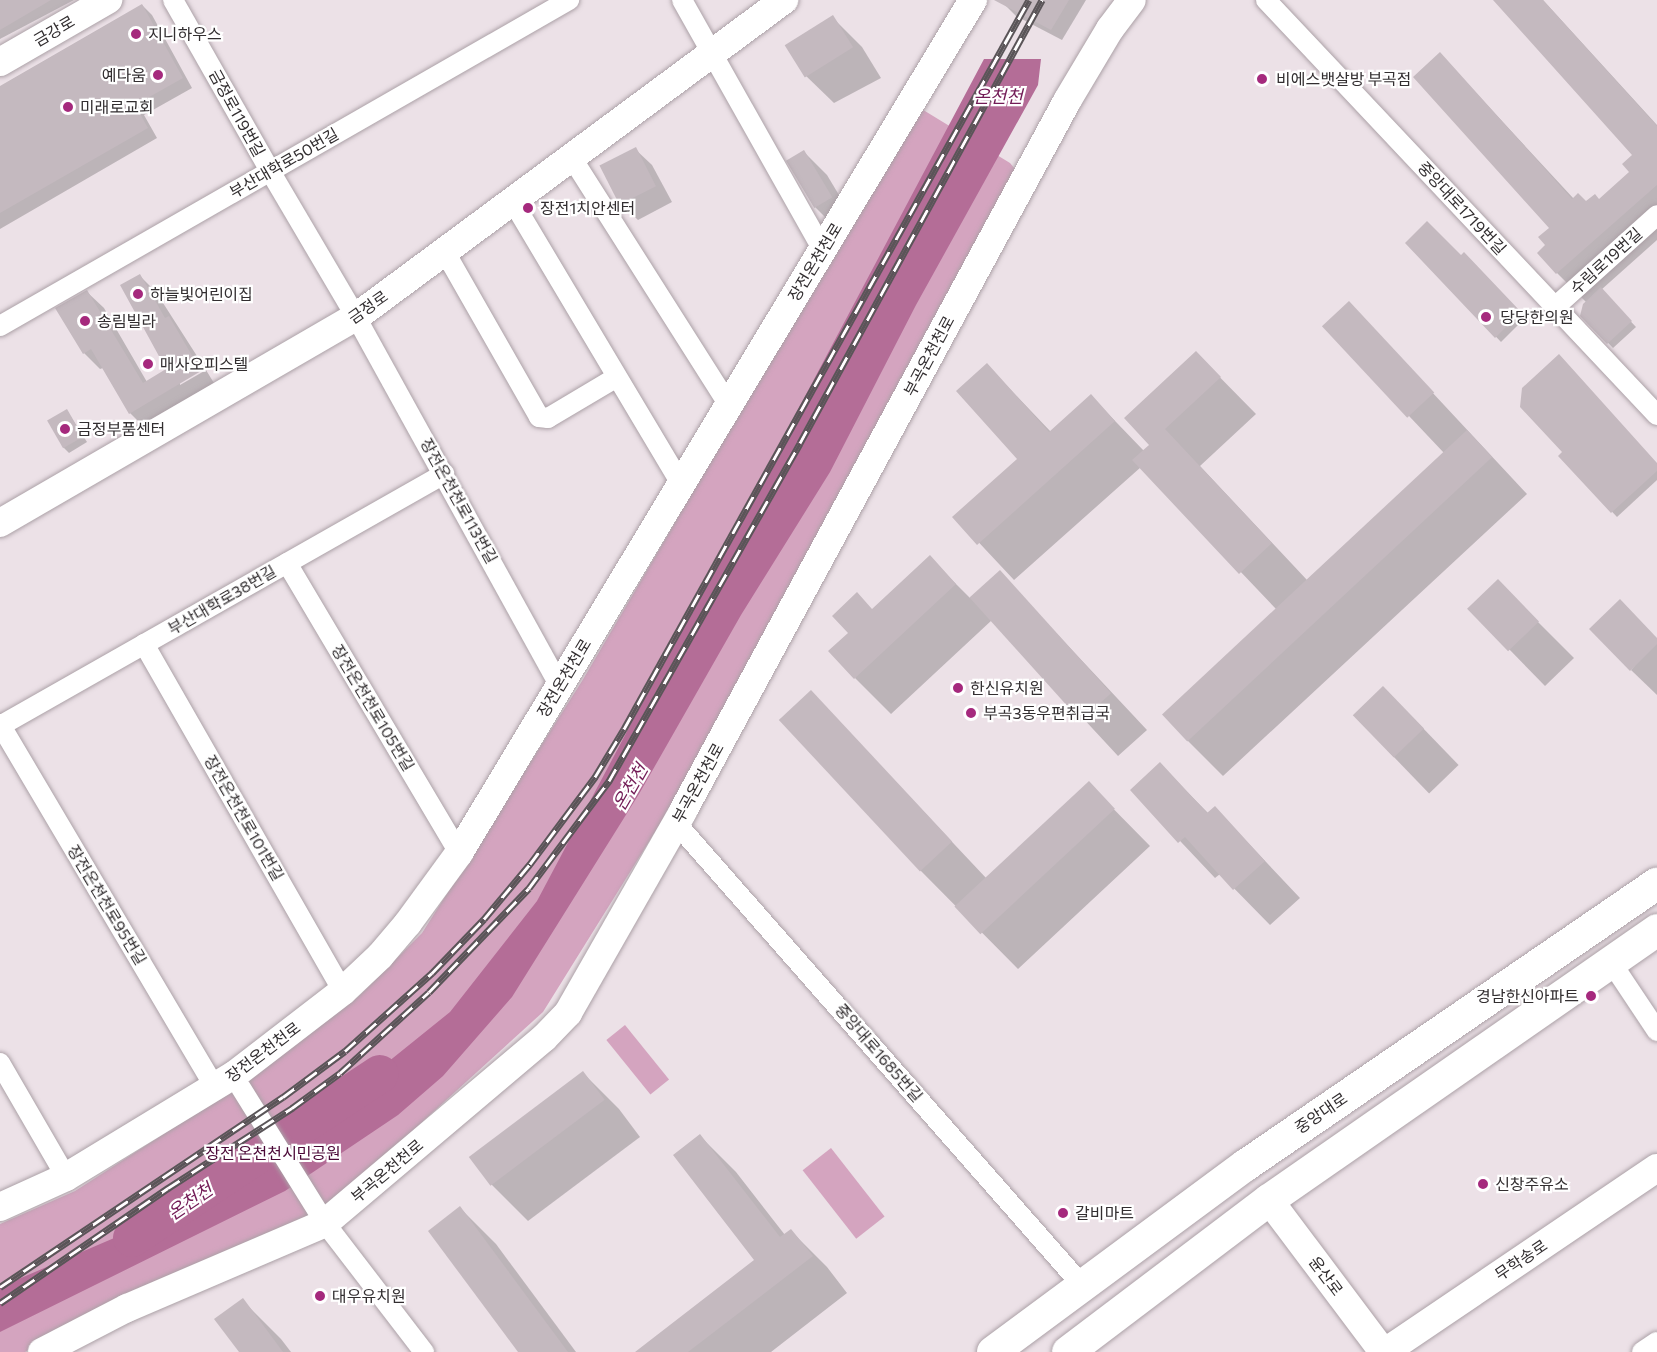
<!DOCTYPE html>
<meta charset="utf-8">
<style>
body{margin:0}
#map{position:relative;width:1657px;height:1352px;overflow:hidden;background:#ece1e7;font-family:Commissioner,"Noto Sans KR",sans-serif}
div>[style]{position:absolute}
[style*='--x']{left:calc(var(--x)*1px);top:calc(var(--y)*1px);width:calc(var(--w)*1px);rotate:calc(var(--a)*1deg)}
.green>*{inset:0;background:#d4a4bf;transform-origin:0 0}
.water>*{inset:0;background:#b46d97}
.shadow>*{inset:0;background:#0003;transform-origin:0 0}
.river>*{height:38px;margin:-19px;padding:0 19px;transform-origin:19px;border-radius:19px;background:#b46d97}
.building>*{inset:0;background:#c4b9bf;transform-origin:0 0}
.roads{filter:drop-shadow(0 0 2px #aca1a7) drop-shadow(0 0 2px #aca1a7)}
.street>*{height:20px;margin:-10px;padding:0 10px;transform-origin:10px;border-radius:10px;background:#fff}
.secondary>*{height:28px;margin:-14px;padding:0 14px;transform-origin:14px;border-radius:14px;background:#fff}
.primary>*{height:32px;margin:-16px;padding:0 16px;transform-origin:16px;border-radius:16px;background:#fff}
.rail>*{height:7px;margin-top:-3.5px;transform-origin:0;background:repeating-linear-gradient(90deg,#fff 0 14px,#5a5558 0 28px);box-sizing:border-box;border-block:2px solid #5a5558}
.dots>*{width:16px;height:16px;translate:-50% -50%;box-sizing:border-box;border:3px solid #fff;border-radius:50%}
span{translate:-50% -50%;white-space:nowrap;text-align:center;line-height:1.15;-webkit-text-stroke:4.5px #fff;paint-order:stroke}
.street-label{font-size:16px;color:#322e30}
.poi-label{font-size:16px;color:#322e30}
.left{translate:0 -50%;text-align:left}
.right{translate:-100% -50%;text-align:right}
.park-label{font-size:16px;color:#4a0736}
.water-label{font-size:18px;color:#721b56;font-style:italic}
</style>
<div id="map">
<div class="green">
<div style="clip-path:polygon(920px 108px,1010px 163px,1020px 175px,678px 795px,543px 1012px,331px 1205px,91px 1318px,25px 1352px,0 1352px,0 1224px,75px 1191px,254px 1076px,358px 997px,422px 933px,582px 681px,673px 526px,772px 349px)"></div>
<div style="left:625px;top:1025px;width:70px;height:24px;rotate:51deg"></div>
<div style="left:831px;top:1148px;width:87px;height:36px;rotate:52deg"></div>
</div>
<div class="water">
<div style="clip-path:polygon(984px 59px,1041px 59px,1038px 85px,916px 305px,830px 472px,741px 615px,639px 794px,512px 997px,443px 1076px,398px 1115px,285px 1191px,0 1332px,0 1287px,233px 1187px,450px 1012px,537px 901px)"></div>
</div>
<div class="shadow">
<div style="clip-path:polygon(0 0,74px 0,0 39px)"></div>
<div style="clip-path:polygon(1007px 0,1086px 0,1062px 40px,1016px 16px,1005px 5px)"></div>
<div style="clip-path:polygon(1503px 0,1543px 0,1657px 125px,1657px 240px,1601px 290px,1636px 327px,1613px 348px,1582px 316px,1587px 303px,1557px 273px,1551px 228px,1440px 54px,1574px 199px,1587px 203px,1600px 200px,1631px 172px,1634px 155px)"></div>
<div style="clip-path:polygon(142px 5px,152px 15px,192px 88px,144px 115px,157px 138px,0 229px,0 88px)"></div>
<div style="clip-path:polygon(832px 17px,862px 47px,881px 78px,834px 103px,804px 74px)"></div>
<div style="clip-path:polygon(635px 149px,652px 165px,672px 202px,638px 220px,621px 204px)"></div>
<div style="clip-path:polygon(804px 152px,827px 175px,854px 220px,836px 228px,813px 205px)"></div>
<div style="clip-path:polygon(1407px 243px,1461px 257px,1464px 254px,1525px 318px,1501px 342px)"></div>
<div style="clip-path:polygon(140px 276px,156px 292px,204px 367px,180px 382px,180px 385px,206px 370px,217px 388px,146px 429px,130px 413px,103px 368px,100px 369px,84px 353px,87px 292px,104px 308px,147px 382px,168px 370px)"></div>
<div style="clip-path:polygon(1349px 303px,1527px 494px,1223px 776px,1187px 740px,1276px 609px,1141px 467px,1014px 580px,955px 517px,1019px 459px,987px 365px,1051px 432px,1091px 396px,1144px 451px,1151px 445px,1196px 353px,1256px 414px,1200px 466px,1307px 580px,1444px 453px,1324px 326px)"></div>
<div style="clip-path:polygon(67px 411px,87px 442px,69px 453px,64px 448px)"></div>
<div style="clip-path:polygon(1560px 456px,1657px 464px,1657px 480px,1617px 517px)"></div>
<div style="clip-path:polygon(930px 558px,970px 598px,999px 572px,1147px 730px,1118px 756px,992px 620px,891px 714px,855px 678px,872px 610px)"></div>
<div style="clip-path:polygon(1470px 609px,1534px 618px,1574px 658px,1545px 686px)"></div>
<div style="clip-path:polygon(1657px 639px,1657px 695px,1631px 670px)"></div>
<div style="clip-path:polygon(811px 692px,987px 879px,1089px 784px,1150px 846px,1018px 969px,920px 870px,781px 720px)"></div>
<div style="left:1419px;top:724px;width:57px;height:41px;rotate:46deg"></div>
<div style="clip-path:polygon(1160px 764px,1209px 814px,1215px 808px,1300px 898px,1270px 925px,1220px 874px,1215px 878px,1132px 790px)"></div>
<div style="clip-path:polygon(583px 1073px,619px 1109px,640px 1137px,528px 1221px,492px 1185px,471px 1158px)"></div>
<div style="clip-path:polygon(700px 1136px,736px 1172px,785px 1235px,791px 1231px,827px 1267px,847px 1293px,771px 1352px,638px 1352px,756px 1260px)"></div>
<div style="clip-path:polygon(460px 1208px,496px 1244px,576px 1352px,520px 1352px)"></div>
<div style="clip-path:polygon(242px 1300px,281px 1339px,291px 1352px,240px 1352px)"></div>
</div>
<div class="river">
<div style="--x:132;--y:1238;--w:297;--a:-33.5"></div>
</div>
<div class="building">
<div style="clip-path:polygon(0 0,51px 0,0 30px)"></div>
<div style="clip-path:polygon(994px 0,1069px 0,1051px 30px)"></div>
<div style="clip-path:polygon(1493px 0,1543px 0,1657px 126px,1657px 185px,1556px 274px,1537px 253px,1545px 245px,1538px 237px,1549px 228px,1413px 77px,1440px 52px,1572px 199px,1578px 193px,1586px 201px,1595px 194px,1599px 199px,1629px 172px,1622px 164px,1632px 155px)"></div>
<div style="clip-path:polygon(142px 4px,183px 78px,135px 105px,148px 128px,0 213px,0 86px)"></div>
<div style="left:833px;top:15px;width:38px;height:57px;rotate:58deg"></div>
<div style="left:636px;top:147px;width:44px;height:41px;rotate:63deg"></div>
<div style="left:804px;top:150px;width:55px;height:21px;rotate:59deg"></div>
<div style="clip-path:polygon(1427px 221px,1461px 255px,1464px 252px,1521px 312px,1495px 338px,1405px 243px)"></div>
<div style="clip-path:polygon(140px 274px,165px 318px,169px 316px,201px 371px,129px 414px,91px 349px,83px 354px,55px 308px,87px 290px,143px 383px,166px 369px,120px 285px)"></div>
<div style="clip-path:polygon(1601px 287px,1632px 321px,1607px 344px,1580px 316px,1583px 304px)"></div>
<div style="left:1349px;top:301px;width:125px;height:37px;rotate:47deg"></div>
<div style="clip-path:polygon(1196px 351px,1221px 377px,1165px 429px,1272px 543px,1239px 574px,1132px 460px,1149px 445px,1124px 418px)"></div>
<div style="clip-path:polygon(1559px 354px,1657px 463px,1657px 471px,1611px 513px,1558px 456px,1562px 452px,1520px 407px,1522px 388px)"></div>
<div style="clip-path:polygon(987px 363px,1049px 432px,1091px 394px,1115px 421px,977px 545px,952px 517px,1017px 459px,956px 391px)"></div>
<div style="left:67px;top:409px;width:32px;height:23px;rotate:60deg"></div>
<div style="left:1467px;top:430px;width:37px;height:417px;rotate:47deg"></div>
<div style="clip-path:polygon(930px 555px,956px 584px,854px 679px,828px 651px,848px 633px,832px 616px,857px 592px,872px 609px)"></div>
<div style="left:1000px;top:570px;width:166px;height:41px;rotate:48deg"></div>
<div style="left:1498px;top:579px;width:59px;height:43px;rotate:46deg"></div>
<div style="clip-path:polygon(1620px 599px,1657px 638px,1657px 644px,1630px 671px,1589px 629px)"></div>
<div style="left:1383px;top:686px;width:59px;height:42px;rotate:46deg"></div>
<div style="left:811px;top:690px;width:207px;height:44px;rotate:47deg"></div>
<div style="clip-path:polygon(1160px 762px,1207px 813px,1215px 806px,1265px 861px,1233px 890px,1185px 837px,1178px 843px,1130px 790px)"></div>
<div style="left:1089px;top:781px;width:38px;height:184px;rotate:47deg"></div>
<div style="left:583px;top:1071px;width:36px;height:143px;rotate:53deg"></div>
<div style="clip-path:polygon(700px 1134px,780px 1237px,791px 1229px,813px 1256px,688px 1352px,635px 1352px,754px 1260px,673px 1155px)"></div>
<div style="clip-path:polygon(460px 1206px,568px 1352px,518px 1352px,428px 1231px)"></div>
<div style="clip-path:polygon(243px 1298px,283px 1352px,239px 1352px,214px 1319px)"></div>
</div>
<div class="roads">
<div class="street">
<div style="--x:173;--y:0;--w:197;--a:60.4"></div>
<div style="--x:270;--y:171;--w:169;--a:59.5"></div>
<div style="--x:356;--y:317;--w:420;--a:61.1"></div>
<div style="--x:682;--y:0;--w:287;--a:60.6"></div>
<div style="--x:1266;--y:0;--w:570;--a:46.71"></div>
<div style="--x:572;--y:158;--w:293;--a:57.6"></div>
<div style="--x:513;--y:202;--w:328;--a:59.2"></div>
<div style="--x:445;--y:252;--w:190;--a:60.3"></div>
<div style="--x:539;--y:417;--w:9;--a:6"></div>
<div style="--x:548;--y:418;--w:80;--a:-30.7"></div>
<div style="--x:1555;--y:307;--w:137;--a:-42"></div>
<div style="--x:0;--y:326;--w:656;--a:-29.81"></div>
<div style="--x:287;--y:563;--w:337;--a:59.3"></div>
<div style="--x:144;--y:644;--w:400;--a:60.2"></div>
<div style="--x:0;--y:724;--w:422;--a:59.4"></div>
<div style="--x:0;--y:726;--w:511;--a:-29.58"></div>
<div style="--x:676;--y:823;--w:614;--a:48.7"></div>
<div style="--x:1611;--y:962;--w:83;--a:56.3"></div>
<div style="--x:0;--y:1063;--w:132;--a:59.9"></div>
<div style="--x:241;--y:1088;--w:159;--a:58.1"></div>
<div style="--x:325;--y:1223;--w:163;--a:52.5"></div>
<div style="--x:1642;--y:1352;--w:18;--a:-34"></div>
</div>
<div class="secondary">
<div style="--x:0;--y:62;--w:125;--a:-29.9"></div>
<div style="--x:0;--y:523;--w:411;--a:-30.1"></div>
<div style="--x:356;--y:317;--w:533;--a:-36.53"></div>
<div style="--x:1269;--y:1200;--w:190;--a:53.1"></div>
<div style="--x:0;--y:1207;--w:72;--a:-24.4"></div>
<div style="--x:66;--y:1177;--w:197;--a:-31.3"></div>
<div style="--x:234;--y:1075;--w:138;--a:-37.6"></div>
<div style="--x:343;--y:991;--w:51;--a:-43.4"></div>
<div style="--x:380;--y:956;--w:43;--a:-49.7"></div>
<div style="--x:408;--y:923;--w:87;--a:-53.9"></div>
<div style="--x:459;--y:853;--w:996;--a:-58.93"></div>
<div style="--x:42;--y:1352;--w:96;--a:-27.4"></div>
<div style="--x:127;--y:1308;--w:215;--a:-23.2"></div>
<div style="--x:325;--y:1223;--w:287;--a:-40.2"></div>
<div style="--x:544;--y:1038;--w:35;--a:-46"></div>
<div style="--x:568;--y:1013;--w:232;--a:-60.3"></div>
<div style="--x:683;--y:811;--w:807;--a:-61.59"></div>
<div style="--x:1067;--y:101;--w:84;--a:-59.2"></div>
<div style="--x:1110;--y:29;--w:36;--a:-53"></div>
<div style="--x:1385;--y:1352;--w:328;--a:-34.1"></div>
</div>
<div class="primary">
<div style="--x:993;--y:1352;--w:315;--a:-36.5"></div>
<div style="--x:1246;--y:1165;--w:498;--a:-34.4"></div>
<div style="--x:1068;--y:1352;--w:252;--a:-37.1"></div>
<div style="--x:1269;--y:1200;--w:473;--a:-34.8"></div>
</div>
</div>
<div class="rail">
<div style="--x:0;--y:1287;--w:341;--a:-33.9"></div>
<div style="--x:283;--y:1097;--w:77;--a:-36.6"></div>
<div style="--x:345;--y:1051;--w:117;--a:-41.9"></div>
<div style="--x:432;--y:973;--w:75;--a:-46.1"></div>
<div style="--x:484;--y:919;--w:72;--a:-50.1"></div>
<div style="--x:530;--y:864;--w:109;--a:-53.2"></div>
<div style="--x:595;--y:777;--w:56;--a:-58.9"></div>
<div style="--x:624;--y:729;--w:834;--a:-60.95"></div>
<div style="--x:0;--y:1303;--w:204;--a:-34.4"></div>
<div style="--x:168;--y:1188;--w:148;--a:-32.8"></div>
<div style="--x:292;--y:1108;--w:59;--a:-36.1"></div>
<div style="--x:340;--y:1073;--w:120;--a:-42.3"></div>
<div style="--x:429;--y:992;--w:144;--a:-46.1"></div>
<div style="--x:529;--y:888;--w:134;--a:-53.2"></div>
<div style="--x:609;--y:781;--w:388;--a:-60.5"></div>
<div style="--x:800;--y:443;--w:505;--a:-61.35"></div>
</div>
<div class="dots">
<div style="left:136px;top:34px;background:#a5297d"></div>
<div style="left:158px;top:75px;background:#a5297d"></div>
<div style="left:1262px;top:79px;background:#a5297d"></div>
<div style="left:68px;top:107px;background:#a5297d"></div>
<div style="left:528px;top:208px;background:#a5297d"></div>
<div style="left:138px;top:294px;background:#a5297d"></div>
<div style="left:1486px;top:317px;background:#a5297d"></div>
<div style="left:85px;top:321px;background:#a5297d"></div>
<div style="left:148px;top:364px;background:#a5297d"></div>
<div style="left:65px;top:429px;background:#a5297d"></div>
<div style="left:958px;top:688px;background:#a5297d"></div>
<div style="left:971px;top:713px;background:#a5297d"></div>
<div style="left:1591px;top:996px;background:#a5297d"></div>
<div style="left:1483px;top:1184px;background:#a5297d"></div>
<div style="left:1063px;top:1213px;background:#a5297d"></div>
<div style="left:320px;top:1296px;background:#a5297d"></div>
</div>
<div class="street-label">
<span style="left:54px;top:31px;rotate:-30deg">금강로</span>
<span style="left:237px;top:113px;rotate:61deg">금정로119번길</span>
<span style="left:284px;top:163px;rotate:-30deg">부산대학로50번길</span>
<span style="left:1462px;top:208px;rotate:47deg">중앙대로1719번길</span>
<span style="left:1606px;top:261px;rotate:-42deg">수림로19번길</span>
<span style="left:815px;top:262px;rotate:-59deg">장전온천천로</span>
<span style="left:368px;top:307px;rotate:-35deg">금정로</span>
<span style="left:929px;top:356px;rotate:-62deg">부곡온천천로</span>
<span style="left:459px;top:501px;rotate:61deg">장전온천천로113번길</span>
<span style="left:222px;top:600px;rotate:-30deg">부산대학로38번길</span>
<span style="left:564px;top:678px;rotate:-59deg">장전온천천로</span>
<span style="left:373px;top:708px;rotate:59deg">장전온천천로105번길</span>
<span style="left:698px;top:783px;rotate:-61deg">부곡온천천로</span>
<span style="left:244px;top:818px;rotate:60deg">장전온천천로101번길</span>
<span style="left:107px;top:905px;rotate:59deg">장전온천천로95번길</span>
<span style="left:263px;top:1052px;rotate:-37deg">장전온천천로</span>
<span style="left:879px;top:1053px;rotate:49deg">중앙대로1685번길</span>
<span style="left:1321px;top:1113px;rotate:-34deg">중앙대로</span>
<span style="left:387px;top:1171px;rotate:-40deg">부곡온천천로</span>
<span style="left:1521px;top:1260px;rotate:-34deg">무학송로</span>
<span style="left:1326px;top:1276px;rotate:53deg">윤산로</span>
</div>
<div class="poi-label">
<span class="left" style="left:148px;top:34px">지니하우스</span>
<span class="right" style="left:146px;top:75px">예다움</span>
<span class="left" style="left:1276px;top:79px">비에스뱃살방 부곡점</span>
<span class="left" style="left:80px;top:107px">미래로교회</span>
<span class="left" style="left:540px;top:208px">장전1치안센터</span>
<span class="left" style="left:150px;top:294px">하늘빛어린이집</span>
<span class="left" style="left:1500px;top:317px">당당한의원</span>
<span class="left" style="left:97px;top:321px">송림빌라</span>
<span class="left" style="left:160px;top:364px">매사오피스텔</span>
<span class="left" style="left:77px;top:429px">금정부품센터</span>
<span class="left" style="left:970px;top:688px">한신유치원</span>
<span class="left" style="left:983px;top:713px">부곡3동우편취급국</span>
<span class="right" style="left:1579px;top:996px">경남한신아파트</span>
<span class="left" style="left:1495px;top:1184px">신창주유소</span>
<span class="left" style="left:1075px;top:1213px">갈비마트</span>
<span class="left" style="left:332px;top:1296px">대우유치원</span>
</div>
<div class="park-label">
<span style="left:273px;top:1153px">장전 온천천시민공원</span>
</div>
<div class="water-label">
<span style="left:998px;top:96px">온천천</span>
<span style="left:630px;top:787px;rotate:-60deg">온천천</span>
<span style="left:190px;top:1201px;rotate:-34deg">온천천</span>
</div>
</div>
